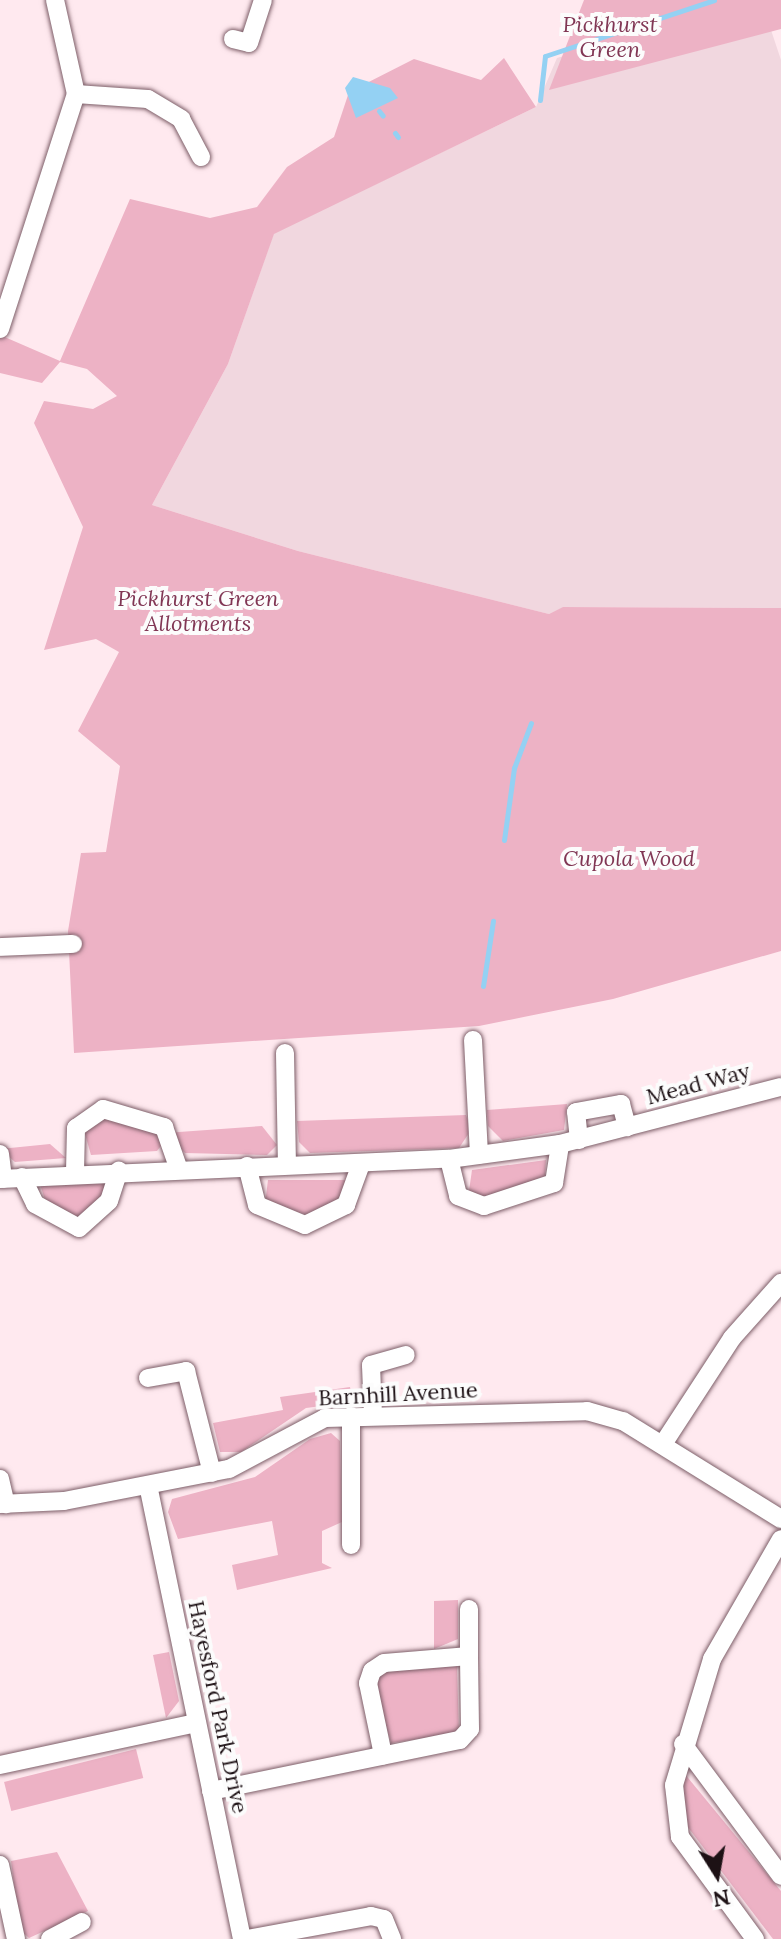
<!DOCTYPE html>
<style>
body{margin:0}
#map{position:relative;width:781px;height:1939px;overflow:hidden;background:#ffe9ef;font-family:Lora,serif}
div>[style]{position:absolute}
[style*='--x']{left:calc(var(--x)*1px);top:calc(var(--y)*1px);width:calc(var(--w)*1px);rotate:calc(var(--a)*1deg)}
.built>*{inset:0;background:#f1d7df}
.green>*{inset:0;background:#edb2c5;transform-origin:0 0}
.water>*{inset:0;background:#94d1f3}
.stream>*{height:5px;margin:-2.5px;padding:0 2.5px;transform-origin:2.5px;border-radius:2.5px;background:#94d1f3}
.roads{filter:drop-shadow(0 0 2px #7d5e68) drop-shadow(0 0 2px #7d5e68)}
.minor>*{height:18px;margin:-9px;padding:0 9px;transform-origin:9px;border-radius:9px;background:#fff}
span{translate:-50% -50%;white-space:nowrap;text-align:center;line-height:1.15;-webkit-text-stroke:8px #fcfcfc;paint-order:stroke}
.park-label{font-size:22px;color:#813654;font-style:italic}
.street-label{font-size:22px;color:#1d1115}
.north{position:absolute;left:677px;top:1835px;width:80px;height:80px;-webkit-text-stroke:6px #fcfcfc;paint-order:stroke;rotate:169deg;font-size:22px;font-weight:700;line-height:32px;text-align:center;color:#1d1115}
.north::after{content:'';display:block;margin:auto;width:28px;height:36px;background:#1d1115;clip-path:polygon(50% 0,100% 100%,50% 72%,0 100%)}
</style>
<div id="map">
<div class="built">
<div style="clip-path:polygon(749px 0,761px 0,781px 60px,781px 608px,564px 607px,549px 614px,298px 551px,152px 505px,228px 364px,274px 233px,536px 107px,557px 58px)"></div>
</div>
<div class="green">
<div style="clip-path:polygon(584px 0,781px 0,781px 29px,549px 90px)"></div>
<div style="clip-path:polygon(504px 58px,536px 107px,274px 234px,228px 364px,152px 505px,298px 551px,549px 614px,563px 607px,781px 608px,781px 951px,613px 999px,479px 1026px,74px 1053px,68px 931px,81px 853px,106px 852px,120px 766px,78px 731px,119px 652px,96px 639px,44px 650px,83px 527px,34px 423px,44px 401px,93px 409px,117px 396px,87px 369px,60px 362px,42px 383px,0 373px,0 335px,60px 361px,130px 199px,210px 218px,257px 207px,287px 167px,334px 137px,349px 92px,414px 59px,481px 80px)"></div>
<div style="clip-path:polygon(567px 1104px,564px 1130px,503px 1141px,488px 1126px,487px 1110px)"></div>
<div style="clip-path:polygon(466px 1115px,471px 1130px,459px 1148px,310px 1153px,299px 1142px,297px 1121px)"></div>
<div style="clip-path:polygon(106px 1117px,160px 1131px,164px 1142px,157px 1151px,91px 1155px,85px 1134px,90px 1123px)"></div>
<div style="clip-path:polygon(262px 1126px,277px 1145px,267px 1155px,185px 1153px,165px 1133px)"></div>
<div style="clip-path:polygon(50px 1144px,66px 1158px,15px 1162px,0 1149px)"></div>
<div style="clip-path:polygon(546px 1160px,545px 1176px,478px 1202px,468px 1198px,472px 1170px)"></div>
<div style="clip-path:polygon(268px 1180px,348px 1180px,344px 1197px,308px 1215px,265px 1204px)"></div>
<div style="clip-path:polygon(39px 1181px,104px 1181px,105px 1194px,78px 1216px,61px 1213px,46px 1203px)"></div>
<div style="clip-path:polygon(350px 1387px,353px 1402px,306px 1408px,241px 1452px,220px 1452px,213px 1423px,283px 1410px,280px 1397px)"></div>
<div style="clip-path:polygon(331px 1433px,340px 1441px,342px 1522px,322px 1531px,322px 1563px,332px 1568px,237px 1590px,232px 1565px,278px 1555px,272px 1521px,178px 1539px,168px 1512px,172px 1499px,255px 1477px,310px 1439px)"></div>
<div style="clip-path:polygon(458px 1600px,458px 1639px,434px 1649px,434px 1601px)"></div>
<div style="clip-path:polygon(169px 1652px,179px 1701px,166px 1718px,153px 1655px)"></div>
<div style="clip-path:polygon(457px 1666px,459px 1733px,391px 1743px,374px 1685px,379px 1671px)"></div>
<div style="left:136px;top:1749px;width:30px;height:136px;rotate:76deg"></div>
<div style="clip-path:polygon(684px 1773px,781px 1891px,781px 1939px,773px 1939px,684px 1822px)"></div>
<div style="clip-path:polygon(57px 1852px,88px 1911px,29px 1938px,20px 1930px,11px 1861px)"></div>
</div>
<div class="water">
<div style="clip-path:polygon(353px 77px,390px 88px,398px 98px,356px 118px,345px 88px)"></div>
</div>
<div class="stream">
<div style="--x:540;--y:100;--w:44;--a:-83.5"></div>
<div style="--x:545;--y:56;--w:178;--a:-18.3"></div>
<div style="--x:379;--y:111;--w:6;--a:51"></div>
<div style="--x:395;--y:133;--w:5;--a:53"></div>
<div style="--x:504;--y:840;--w:73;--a:-82.1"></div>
<div style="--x:514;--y:768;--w:48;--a:-69.3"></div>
<div style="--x:483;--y:986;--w:66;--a:-81.3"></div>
</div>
<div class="roads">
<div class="minor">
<div style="--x:233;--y:39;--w:16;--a:14"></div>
<div style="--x:249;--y:43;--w:45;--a:-72"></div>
<div style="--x:76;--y:94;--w:72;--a:4"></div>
<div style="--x:148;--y:99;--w:39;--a:31"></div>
<div style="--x:181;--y:119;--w:43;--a:62.2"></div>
<div style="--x:0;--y:329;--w:247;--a:-72.1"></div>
<div style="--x:76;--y:94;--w:96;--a:-102.6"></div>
<div style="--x:0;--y:947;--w:73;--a:-2.4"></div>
<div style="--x:473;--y:1040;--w:115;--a:87"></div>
<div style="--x:285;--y:1053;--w:110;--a:89"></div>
<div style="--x:579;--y:1140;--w:28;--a:-96"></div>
<div style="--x:576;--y:1112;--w:46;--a:-10.1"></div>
<div style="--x:621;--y:1104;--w:24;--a:75"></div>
<div style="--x:0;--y:1154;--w:25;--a:83"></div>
<div style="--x:449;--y:1159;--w:38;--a:76"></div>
<div style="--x:458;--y:1196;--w:28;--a:21"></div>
<div style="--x:484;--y:1206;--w:74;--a:-18.2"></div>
<div style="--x:554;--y:1183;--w:39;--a:-81"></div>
<div style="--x:247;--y:1166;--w:40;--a:75.6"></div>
<div style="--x:257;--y:1205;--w:52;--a:22.6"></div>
<div style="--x:305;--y:1225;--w:46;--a:-26"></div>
<div style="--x:346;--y:1205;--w:44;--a:-69.9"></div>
<div style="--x:75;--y:1172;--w:44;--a:-88.7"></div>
<div style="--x:76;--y:1128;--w:33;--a:-35"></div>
<div style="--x:103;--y:1109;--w:64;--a:16.4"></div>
<div style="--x:164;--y:1127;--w:42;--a:70.7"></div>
<div style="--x:22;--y:1177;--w:30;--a:64"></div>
<div style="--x:35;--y:1204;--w:50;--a:28.6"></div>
<div style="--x:79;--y:1228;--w:40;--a:-42"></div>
<div style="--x:109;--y:1201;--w:32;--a:-72"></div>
<div style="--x:0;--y:1179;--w:449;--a:-2.6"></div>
<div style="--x:449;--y:1159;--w:112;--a:-7.7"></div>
<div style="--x:560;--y:1144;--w:228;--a:-14.5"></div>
<div style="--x:148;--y:1378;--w:39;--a:-10"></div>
<div style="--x:186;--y:1371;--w:105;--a:75.7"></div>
<div style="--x:373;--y:1415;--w:50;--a:-92.3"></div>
<div style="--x:371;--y:1365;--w:36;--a:-16"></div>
<div style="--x:351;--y:1416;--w:129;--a:90"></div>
<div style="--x:663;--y:1444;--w:126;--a:-56.9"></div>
<div style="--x:732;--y:1338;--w:74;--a:-48.3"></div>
<div style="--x:0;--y:1479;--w:26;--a:77"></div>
<div style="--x:148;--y:1485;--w:464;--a:78.3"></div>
<div style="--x:0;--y:1504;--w:64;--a:-2.7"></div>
<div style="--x:64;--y:1501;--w:168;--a:-11"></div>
<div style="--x:229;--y:1469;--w:109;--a:-28"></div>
<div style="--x:325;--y:1418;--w:262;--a:-1.5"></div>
<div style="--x:587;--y:1411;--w:37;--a:16"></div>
<div style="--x:623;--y:1421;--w:186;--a:31.8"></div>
<div style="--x:469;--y:1656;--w:47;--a:-90"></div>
<div style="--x:683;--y:1744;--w:164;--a:53.4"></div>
<div style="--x:0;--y:1765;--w:200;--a:-12.1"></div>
<div style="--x:211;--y:1791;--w:254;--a:-11.6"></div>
<div style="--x:460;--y:1740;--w:15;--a:-48"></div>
<div style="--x:470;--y:1729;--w:73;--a:-90.8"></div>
<div style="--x:469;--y:1656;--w:85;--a:175.3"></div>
<div style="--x:384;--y:1663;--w:14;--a:146"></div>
<div style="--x:372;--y:1671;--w:13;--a:108"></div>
<div style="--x:368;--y:1683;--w:74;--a:78.2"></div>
<div style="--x:0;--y:1865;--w:76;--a:77.8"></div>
<div style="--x:50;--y:1939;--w:36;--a:-28"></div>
<div style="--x:247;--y:1939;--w:126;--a:-10.5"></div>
<div style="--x:371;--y:1916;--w:13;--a:13"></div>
<div style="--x:384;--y:1919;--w:22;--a:68"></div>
<div style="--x:755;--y:1939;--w:127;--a:-126.3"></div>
<div style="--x:680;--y:1837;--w:52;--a:-96.6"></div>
<div style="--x:674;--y:1785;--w:132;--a:-73.2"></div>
<div style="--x:712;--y:1659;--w:138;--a:-60.1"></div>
</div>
</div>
<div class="park-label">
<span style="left:610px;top:37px">Pickhurst<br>Green</span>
<span style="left:198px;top:611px">Pickhurst Green<br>Allotments</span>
<span style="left:629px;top:859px">Cupola Wood</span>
</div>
<div class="street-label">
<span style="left:698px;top:1084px;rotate:-15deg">Mead Way</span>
<span style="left:398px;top:1394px;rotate:-3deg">Barnhill Avenue</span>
<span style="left:218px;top:1707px;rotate:78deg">Hayesford Park Drive</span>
</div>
<div class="north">N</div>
</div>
